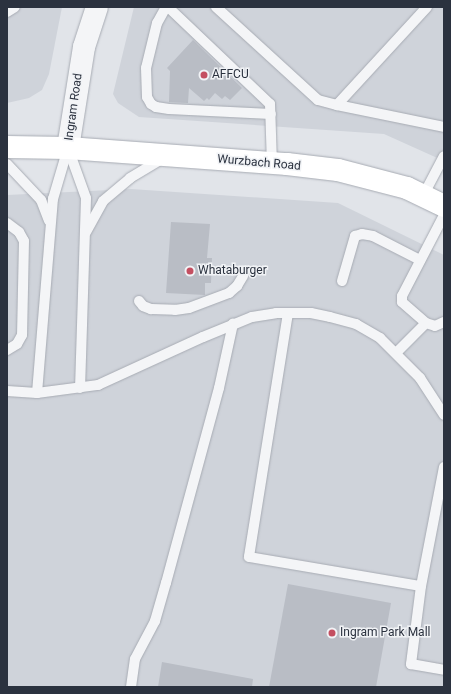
<!DOCTYPE html>
<style>
body{margin:0}
#map{position:relative;width:451px;height:694px;overflow:hidden;background:#e1e4e9;font-family:Roboto,sans-serif}
div>[style]{position:absolute}
[style*='--x']{left:calc(var(--x)*1px);top:calc(var(--y)*1px);width:calc(var(--w)*1px);rotate:calc(var(--a)*1deg)}
.built>*{inset:0;background:#cfd3da}
.building>*{inset:0;background:#b9bdc5}
.roads{filter:drop-shadow(0 0 1px #a7abb3) drop-shadow(0 0 1px #a7abb3)}
.service>*{height:10px;margin:-5px;padding:0 5px;transform-origin:5px;border-radius:5px;background:#f4f5f7}
.tertiary>*{height:22px;margin:-11px;padding:0 11px;transform-origin:11px;border-radius:11px;background:#f4f5f7}
.secondary>*{height:22px;margin:-11px;padding:0 11px;transform-origin:11px;border-radius:11px;background:#fff}
.dots>*{width:11px;height:11px;translate:-50% -50%;box-sizing:border-box;border:2px solid #f1f3f6;border-radius:50%}
span{translate:-50% -50%;white-space:nowrap;text-align:center;line-height:1.15;-webkit-text-stroke:3px #f1f3f6;paint-order:stroke}
.poi-label{font-size:12px;color:#2b323f}
.left{translate:0 -50%;text-align:left}
.street-label{font-size:12px;color:#2b323f}
.frame{position:absolute;inset:0;border:8px solid #2b323f;pointer-events:none}
</style>
<div id="map">
<div class="built">
<div style="clip-path:polygon(7px 7px,62px 7px,49px 74px,42px 90px,29px 98px,7px 103px)"></div>
<div style="clip-path:polygon(134px 7px,444px 7px,444px 161px,384px 134px,139px 117px,118px 103px,113px 94px)"></div>
<div style="clip-path:polygon(131px 189px,338px 203px,444px 255px,444px 687px,7px 687px,7px 195px)"></div>
</div>
<div class="building">
<div style="clip-path:polygon(193px 40px,242px 88px,230px 100px,225px 96px,222px 99px,215px 93px,209px 100px,207px 98px,204px 101px,189px 88px,188px 103px,169px 102px,170px 71px,167px 68px)"></div>
<div style="clip-path:polygon(171px 222px,210px 224px,207px 258px,212px 258px,211px 283px,205px 283px,205px 295px,166px 293px)"></div>
<div style="clip-path:polygon(288px 584px,391px 603px,376px 687px,269px 687px)"></div>
<div style="clip-path:polygon(162px 662px,253px 679px,252px 687px,158px 687px)"></div>
</div>
<div class="roads">
<div class="service">
<div style="--x:166;--y:7;--w:18;--a:119"></div>
<div style="--x:157;--y:23;--w:46;--a:103.7"></div>
<div style="--x:146;--y:68;--w:29;--a:88"></div>
<div style="--x:147;--y:97;--w:8;--a:60"></div>
<div style="--x:151;--y:104;--w:6;--a:31"></div>
<div style="--x:156;--y:107;--w:13;--a:9"></div>
<div style="--x:169;--y:109;--w:102;--a:2.8"></div>
<div style="--x:168;--y:7;--w:141;--a:43.6"></div>
<div style="--x:270;--y:104;--w:59;--a:88.1"></div>
<div style="--x:216;--y:7;--w:138;--a:42.4"></div>
<div style="--x:318;--y:100;--w:20;--a:15"></div>
<div style="--x:427;--y:7;--w:133;--a:132.6"></div>
<div style="--x:337;--y:105;--w:109;--a:11.6"></div>
<div style="--x:7;--y:12;--w:9;--a:-32"></div>
<div style="--x:68;--y:148;--w:53;--a:70.2"></div>
<div style="--x:86;--y:198;--w:190;--a:91.8"></div>
<div style="--x:7;--y:164;--w:50;--a:46.6"></div>
<div style="--x:41;--y:200;--w:22;--a:69"></div>
<div style="--x:423;--y:196;--w:45;--a:-62.3"></div>
<div style="--x:7;--y:223;--w:15;--a:37"></div>
<div style="--x:19;--y:232;--w:10;--a:61"></div>
<div style="--x:24;--y:241;--w:94;--a:91.2"></div>
<div style="--x:22;--y:335;--w:10;--a:119"></div>
<div style="--x:17;--y:344;--w:12;--a:149"></div>
<div style="--x:86;--y:232;--w:35;--a:-61"></div>
<div style="--x:103;--y:201;--w:35;--a:-40"></div>
<div style="--x:130;--y:178;--w:37;--a:-31"></div>
<div style="--x:342;--y:281;--w:47;--a:-73.9"></div>
<div style="--x:355;--y:236;--w:7;--a:-16"></div>
<div style="--x:362;--y:234;--w:11;--a:10"></div>
<div style="--x:373;--y:236;--w:53;--a:27.1"></div>
<div style="--x:139;--y:301;--w:6;--a:51"></div>
<div style="--x:143;--y:306;--w:9;--a:21"></div>
<div style="--x:151;--y:309;--w:24;--a:2"></div>
<div style="--x:175;--y:310;--w:14;--a:-8"></div>
<div style="--x:189;--y:308;--w:43;--a:-20.6"></div>
<div style="--x:229;--y:293;--w:11;--a:-41"></div>
<div style="--x:237;--y:286;--w:12;--a:-59"></div>
<div style="--x:288;--y:313;--w:247;--a:99.1"></div>
<div style="--x:249;--y:557;--w:174;--a:9.6"></div>
<div style="--x:426;--y:323;--w:32;--a:-139"></div>
<div style="--x:402;--y:302;--w:6;--a:-90"></div>
<div style="--x:402;--y:296;--w:91;--a:-62.6"></div>
<div style="--x:396;--y:353;--w:42;--a:-45"></div>
<div style="--x:426;--y:323;--w:9;--a:18"></div>
<div style="--x:435;--y:326;--w:10;--a:-24"></div>
<div style="--x:7;--y:391;--w:30;--a:4"></div>
<div style="--x:37;--y:393;--w:62;--a:-7.5"></div>
<div style="--x:98;--y:385;--w:115;--a:-24.6"></div>
<div style="--x:203;--y:337;--w:53;--a:-22.2"></div>
<div style="--x:252;--y:317;--w:24;--a:-9"></div>
<div style="--x:276;--y:313;--w:35;--a:0"></div>
<div style="--x:311;--y:313;--w:19;--a:12"></div>
<div style="--x:330;--y:317;--w:27;--a:15"></div>
<div style="--x:356;--y:324;--w:28;--a:30"></div>
<div style="--x:380;--y:338;--w:57;--a:45"></div>
<div style="--x:420;--y:378;--w:44;--a:57"></div>
<div style="--x:37;--y:393;--w:195;--a:-85.3"></div>
<div style="--x:53;--y:199;--w:53;--a:-73.6"></div>
<div style="--x:444;--y:467;--w:121;--a:100.9"></div>
<div style="--x:421;--y:586;--w:79;--a:97.3"></div>
<div style="--x:411;--y:664;--w:34;--a:10"></div>
<div style="--x:131;--y:687;--w:28;--a:-82"></div>
<div style="--x:135;--y:659;--w:43;--a:-62.2"></div>
<div style="--x:155;--y:621;--w:40;--a:-74"></div>
<div style="--x:166;--y:583;--w:202;--a:-74.8"></div>
<div style="--x:219;--y:388;--w:66;--a:-77.7"></div>
</div>
<div class="tertiary">
<div style="--x:68;--y:148;--w:102;--a:-81"></div>
<div style="--x:84;--y:47;--w:42;--a:-72"></div>
</div>
<div class="secondary">
<div style="--x:7;--y:147;--w:61;--a:0.9"></div>
<div style="--x:68;--y:148;--w:220;--a:4.2"></div>
<div style="--x:287;--y:164;--w:51;--a:6.7"></div>
<div style="--x:338;--y:170;--w:71;--a:14.6"></div>
<div style="--x:407;--y:188;--w:41;--a:25.9"></div>
</div>
</div>
<div class="dots">
<div style="left:204px;top:75px;background:#c44f61"></div>
<div style="left:190px;top:271px;background:#c44f61"></div>
<div style="left:332px;top:633px;background:#c44f61"></div>
</div>
<div class="poi-label">
<span class="left" style="left:212px;top:75px">AFFCU</span>
<span class="left" style="left:198px;top:271px">Whataburger</span>
<span class="left" style="left:340px;top:633px">Ingram Park Mall</span>
</div>
<div class="street-label">
<span style="left:74px;top:107px;rotate:-82deg">Ingram Road</span>
<span style="left:259px;top:163px;rotate:5deg">Wurzbach Road</span>
</div>
<div class="frame"></div>
</div>
